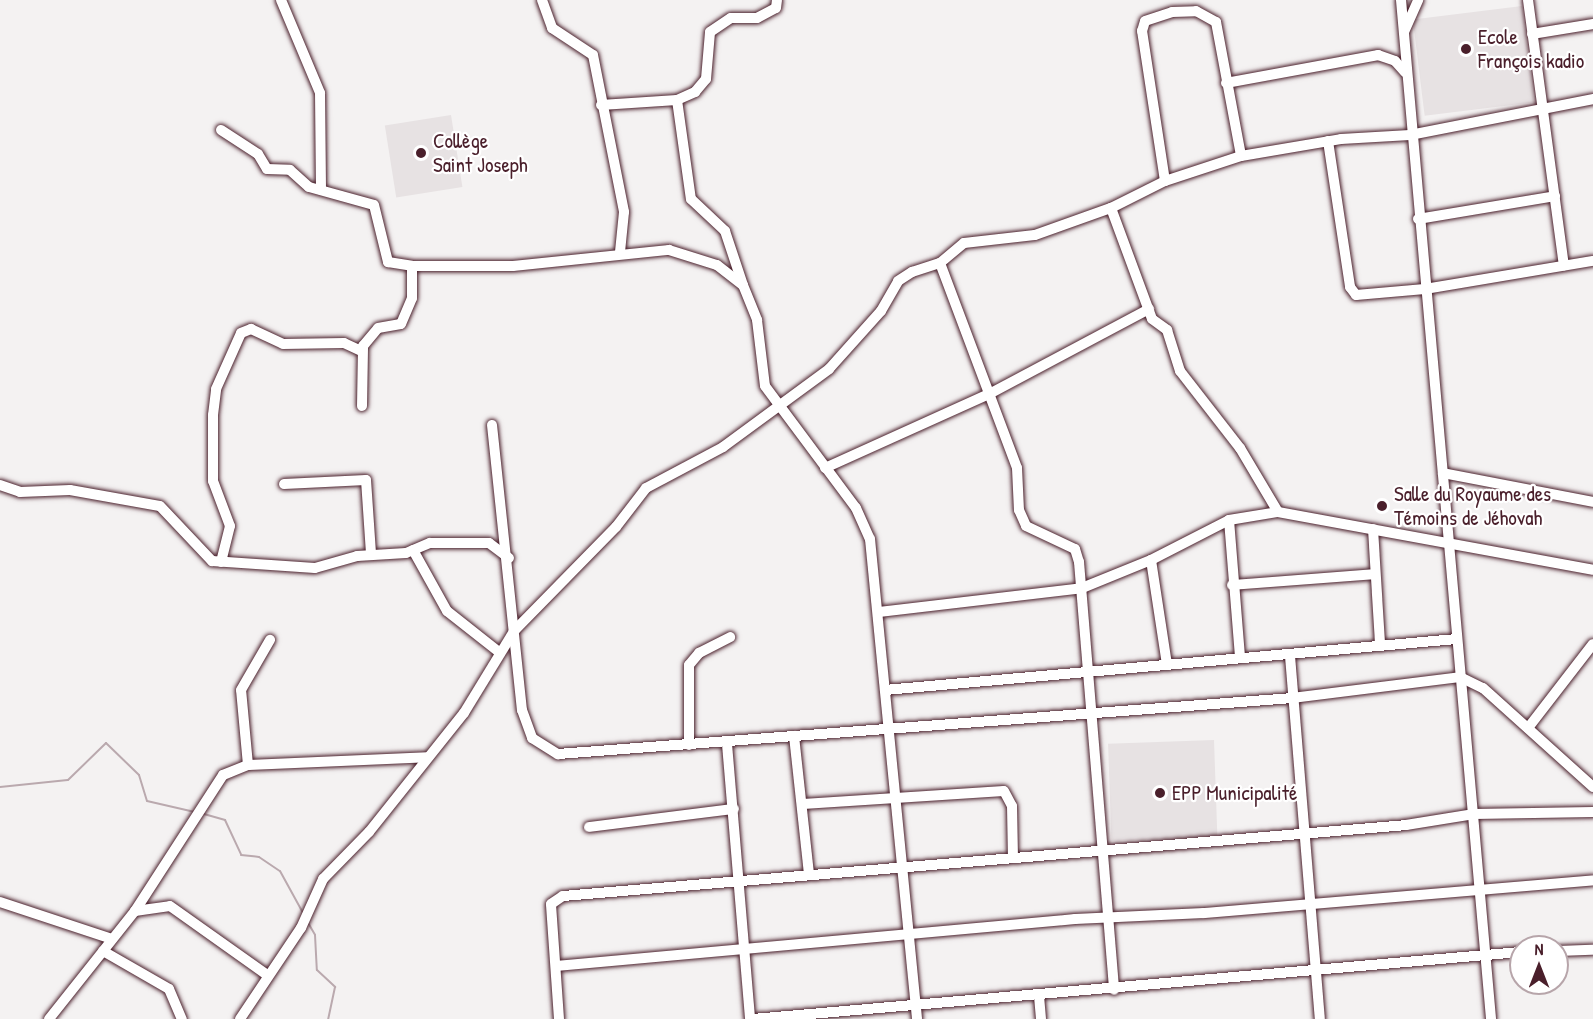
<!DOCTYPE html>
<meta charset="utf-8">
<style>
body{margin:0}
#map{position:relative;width:1593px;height:1019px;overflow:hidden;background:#f4f2f2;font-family:"Patrick Hand",sans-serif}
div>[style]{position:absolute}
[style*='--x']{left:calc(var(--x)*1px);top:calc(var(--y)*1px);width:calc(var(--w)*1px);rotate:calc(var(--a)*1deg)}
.built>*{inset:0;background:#e7e2e3;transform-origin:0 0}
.stream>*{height:2px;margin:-1px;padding:0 1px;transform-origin:1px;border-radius:1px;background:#baa9ae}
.roads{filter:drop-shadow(0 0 2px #4a1f2b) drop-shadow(0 0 2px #4a1f2b)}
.minor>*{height:10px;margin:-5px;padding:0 5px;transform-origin:5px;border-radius:5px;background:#fff}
.dots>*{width:16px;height:16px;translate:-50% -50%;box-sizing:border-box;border:3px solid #fff;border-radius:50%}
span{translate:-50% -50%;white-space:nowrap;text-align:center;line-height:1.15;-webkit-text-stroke:4.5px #fff;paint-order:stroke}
.poi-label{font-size:21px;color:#4a1f2b}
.left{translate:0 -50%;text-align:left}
.north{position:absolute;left:1509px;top:935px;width:60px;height:60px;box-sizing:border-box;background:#fff;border:2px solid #b7a5aa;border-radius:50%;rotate:0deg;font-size:16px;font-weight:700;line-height:24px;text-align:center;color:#4a1f2b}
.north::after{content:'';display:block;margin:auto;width:21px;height:27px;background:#4a1f2b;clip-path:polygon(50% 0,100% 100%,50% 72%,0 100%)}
</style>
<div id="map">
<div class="built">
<div style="left:1522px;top:6px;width:97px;height:110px;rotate:83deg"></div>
<div style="left:451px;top:115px;width:73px;height:67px;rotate:81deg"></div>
<div style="left:1214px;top:740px;width:97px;height:106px;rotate:88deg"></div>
</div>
<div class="stream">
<div style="--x:0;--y:787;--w:68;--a:-5.9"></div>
<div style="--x:68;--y:780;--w:53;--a:-44.2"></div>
<div style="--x:106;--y:743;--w:46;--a:44.1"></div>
<div style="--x:139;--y:775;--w:27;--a:73"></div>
<div style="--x:147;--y:801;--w:49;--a:12.9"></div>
<div style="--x:204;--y:814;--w:22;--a:16"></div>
<div style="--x:225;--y:820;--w:38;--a:65"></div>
<div style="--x:241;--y:855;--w:18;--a:6"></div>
<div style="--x:259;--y:857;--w:25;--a:34"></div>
<div style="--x:280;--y:871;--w:48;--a:61.3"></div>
<div style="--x:307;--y:921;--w:16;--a:60"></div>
<div style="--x:315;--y:935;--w:35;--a:87"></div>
<div style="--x:317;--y:970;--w:25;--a:43"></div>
<div style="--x:335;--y:987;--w:33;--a:102"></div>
</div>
<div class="roads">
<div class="minor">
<div style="--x:281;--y:0;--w:101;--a:67.2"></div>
<div style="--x:320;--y:93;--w:97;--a:89.4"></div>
<div style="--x:542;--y:0;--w:30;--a:70"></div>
<div style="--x:552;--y:28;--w:49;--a:33.4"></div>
<div style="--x:593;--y:55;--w:160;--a:78.8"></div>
<div style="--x:624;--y:212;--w:40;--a:95.7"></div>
<div style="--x:1401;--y:0;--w:1023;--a:84.95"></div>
<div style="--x:1528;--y:0;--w:268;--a:82.3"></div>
<div style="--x:1404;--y:32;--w:35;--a:-66"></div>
<div style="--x:1532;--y:34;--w:62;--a:-9.3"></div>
<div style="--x:1226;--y:83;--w:155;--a:-10.4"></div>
<div style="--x:1378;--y:55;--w:18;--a:19"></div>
<div style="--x:1395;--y:61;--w:15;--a:48"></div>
<div style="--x:677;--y:100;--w:100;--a:82"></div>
<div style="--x:691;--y:199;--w:47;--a:43.3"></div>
<div style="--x:725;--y:231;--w:57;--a:71.6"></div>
<div style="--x:601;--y:105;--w:76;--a:-3.8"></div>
<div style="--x:677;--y:100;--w:20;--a:-24"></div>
<div style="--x:695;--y:92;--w:17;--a:-50"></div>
<div style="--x:706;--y:79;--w:47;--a:-85.1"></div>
<div style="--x:710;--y:32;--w:25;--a:-34"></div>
<div style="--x:731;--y:18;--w:26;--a:0"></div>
<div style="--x:757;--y:18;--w:21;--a:-28"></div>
<div style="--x:776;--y:8;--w:8;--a:-83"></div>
<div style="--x:221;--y:130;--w:44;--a:33"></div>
<div style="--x:258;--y:154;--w:17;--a:59"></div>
<div style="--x:267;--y:169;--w:23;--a:2"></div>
<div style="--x:290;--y:170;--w:25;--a:42"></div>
<div style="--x:309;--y:187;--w:67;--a:15.5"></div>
<div style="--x:374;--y:205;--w:59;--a:76.2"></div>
<div style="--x:388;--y:262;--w:24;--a:9"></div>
<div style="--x:1328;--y:141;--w:148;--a:81.4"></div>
<div style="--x:1350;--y:287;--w:10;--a:53"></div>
<div style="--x:1356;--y:295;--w:69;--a:-5"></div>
<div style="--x:1425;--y:289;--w:170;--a:-9.5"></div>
<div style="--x:1165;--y:181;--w:152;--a:-98.7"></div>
<div style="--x:1142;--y:31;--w:10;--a:-73"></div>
<div style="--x:1145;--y:21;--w:28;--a:-18"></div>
<div style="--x:1172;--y:12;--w:24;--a:-2"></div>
<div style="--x:1196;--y:11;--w:23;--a:29"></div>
<div style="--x:1216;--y:22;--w:136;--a:79.4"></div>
<div style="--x:1111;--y:208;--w:118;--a:69.7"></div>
<div style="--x:1152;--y:319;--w:19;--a:36"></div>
<div style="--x:1167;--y:330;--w:43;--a:72.4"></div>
<div style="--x:1180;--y:371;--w:98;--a:52.1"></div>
<div style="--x:1240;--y:448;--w:74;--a:59.3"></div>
<div style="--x:1418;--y:219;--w:139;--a:-9.5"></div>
<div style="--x:940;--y:263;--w:219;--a:69.4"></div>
<div style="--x:1017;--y:468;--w:42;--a:87.3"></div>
<div style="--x:1019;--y:510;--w:17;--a:66"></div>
<div style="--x:1026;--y:526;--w:54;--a:25.1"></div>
<div style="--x:1075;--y:549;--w:14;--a:73"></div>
<div style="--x:1079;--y:562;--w:429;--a:85.3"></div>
<div style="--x:362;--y:406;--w:60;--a:-89"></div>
<div style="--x:363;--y:346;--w:23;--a:-50"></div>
<div style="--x:378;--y:328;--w:23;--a:-10"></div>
<div style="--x:401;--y:324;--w:28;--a:-67"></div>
<div style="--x:412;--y:298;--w:32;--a:-90"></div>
<div style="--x:412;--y:266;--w:101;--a:0"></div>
<div style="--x:513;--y:266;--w:157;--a:-5.9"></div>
<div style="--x:669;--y:250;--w:50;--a:17.4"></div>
<div style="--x:717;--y:265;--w:33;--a:38"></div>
<div style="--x:743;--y:285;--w:38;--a:68"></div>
<div style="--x:757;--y:320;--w:66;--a:83.1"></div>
<div style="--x:765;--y:386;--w:152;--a:53.3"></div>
<div style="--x:856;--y:508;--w:34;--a:66"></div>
<div style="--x:870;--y:539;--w:482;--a:84.4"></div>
<div style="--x:492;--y:425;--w:287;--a:84"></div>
<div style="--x:522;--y:710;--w:30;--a:70"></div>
<div style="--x:532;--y:738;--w:31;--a:32"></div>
<div style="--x:558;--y:754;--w:736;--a:-4.36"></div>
<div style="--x:1292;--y:698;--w:169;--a:-7.1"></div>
<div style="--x:1460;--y:677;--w:25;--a:26"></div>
<div style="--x:1483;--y:688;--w:148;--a:42"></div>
<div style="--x:825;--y:468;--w:182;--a:-24.3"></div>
<div style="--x:991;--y:393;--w:179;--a:-28"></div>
<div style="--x:1443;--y:473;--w:153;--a:10.9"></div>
<div style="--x:284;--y:484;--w:82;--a:-2.8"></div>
<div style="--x:366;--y:480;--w:74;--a:86.1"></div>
<div style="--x:0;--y:485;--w:21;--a:19"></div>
<div style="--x:20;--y:492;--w:50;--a:-2.3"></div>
<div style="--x:70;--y:490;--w:91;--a:10.1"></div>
<div style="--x:160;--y:506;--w:76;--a:46.6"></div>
<div style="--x:212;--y:561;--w:103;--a:3.9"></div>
<div style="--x:315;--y:568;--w:44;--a:-15.9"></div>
<div style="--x:357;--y:556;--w:49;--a:-3.5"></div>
<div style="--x:406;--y:553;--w:26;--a:-23"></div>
<div style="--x:430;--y:543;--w:59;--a:0"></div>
<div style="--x:489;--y:543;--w:25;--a:37"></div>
<div style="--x:1229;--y:520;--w:137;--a:85.4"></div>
<div style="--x:1373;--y:529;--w:115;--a:86.5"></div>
<div style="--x:413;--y:550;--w:70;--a:60.9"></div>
<div style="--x:447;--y:611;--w:66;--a:38.3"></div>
<div style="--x:1151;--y:560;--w:105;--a:81.3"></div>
<div style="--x:221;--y:562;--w:37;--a:-76"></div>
<div style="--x:230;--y:526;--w:48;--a:-110.7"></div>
<div style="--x:213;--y:481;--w:66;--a:-90"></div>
<div style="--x:213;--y:415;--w:26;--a:-83"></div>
<div style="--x:216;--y:389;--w:61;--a:-65.9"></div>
<div style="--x:241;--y:333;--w:11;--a:-22"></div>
<div style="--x:251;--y:329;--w:35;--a:25"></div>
<div style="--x:283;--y:344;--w:61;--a:-0.9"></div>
<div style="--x:344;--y:343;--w:19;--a:25"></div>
<div style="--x:1232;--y:585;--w:143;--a:-4.4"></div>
<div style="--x:879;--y:612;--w:204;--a:-6.7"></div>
<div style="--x:1082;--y:588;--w:74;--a:-22.1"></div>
<div style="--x:1151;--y:560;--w:88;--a:-27.1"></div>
<div style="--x:1229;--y:520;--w:50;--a:-9.3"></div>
<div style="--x:1278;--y:512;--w:320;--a:10.4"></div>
<div style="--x:1290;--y:656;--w:364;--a:85.3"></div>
<div style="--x:885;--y:690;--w:574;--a:-5.1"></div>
<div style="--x:1528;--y:728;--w:106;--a:-52.3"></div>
<div style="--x:794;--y:736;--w:139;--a:83.8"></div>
<div style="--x:727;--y:744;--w:276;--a:85.2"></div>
<div style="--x:689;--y:745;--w:80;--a:-90"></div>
<div style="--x:689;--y:665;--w:16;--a:-50"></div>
<div style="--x:699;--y:653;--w:35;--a:-27"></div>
<div style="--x:248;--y:765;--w:75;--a:-95.3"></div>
<div style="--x:241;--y:690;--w:58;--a:-59.9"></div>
<div style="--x:803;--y:804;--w:201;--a:-3.7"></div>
<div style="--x:1004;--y:791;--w:17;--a:62"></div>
<div style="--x:1012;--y:806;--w:51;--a:88.9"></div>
<div style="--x:589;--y:827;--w:146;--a:-7.1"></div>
<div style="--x:0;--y:902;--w:118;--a:18.3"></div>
<div style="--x:135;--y:911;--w:35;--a:-8"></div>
<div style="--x:170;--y:906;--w:119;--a:35.4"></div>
<div style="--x:103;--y:951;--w:76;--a:29.9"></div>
<div style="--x:169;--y:989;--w:33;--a:67"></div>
<div style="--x:1557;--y:951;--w:36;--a:-2"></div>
<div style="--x:556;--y:966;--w:521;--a:-5.17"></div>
<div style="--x:1075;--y:919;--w:129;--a:-2.7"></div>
<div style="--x:1204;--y:913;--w:390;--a:-4.8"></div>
<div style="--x:1039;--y:996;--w:23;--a:85"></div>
<div style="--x:49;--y:1019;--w:138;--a:-51.5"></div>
<div style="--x:135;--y:911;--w:162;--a:-57.1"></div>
<div style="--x:223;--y:775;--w:27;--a:-22"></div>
<div style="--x:248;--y:765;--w:180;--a:-2.5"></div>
<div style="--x:240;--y:1019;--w:110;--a:-56.2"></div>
<div style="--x:301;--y:928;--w:54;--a:-65.8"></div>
<div style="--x:323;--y:879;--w:66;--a:-45.6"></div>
<div style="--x:369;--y:832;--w:152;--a:-51.4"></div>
<div style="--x:464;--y:713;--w:96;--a:-58.6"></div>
<div style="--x:514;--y:631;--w:146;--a:-45.6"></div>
<div style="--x:616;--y:527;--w:49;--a:-52.4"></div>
<div style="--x:646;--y:488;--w:87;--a:-28"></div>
<div style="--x:723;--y:447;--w:132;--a:-36.3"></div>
<div style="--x:829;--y:369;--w:78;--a:-48.1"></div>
<div style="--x:881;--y:311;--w:34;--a:-60"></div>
<div style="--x:898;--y:281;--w:17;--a:-33"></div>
<div style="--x:912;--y:272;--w:29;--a:-18"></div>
<div style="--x:940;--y:263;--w:31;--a:-40"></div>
<div style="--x:964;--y:243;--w:71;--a:-6.4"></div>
<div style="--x:1035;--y:235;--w:81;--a:-19.6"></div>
<div style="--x:1111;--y:208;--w:60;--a:-26.6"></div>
<div style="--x:1165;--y:181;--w:80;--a:-18.2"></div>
<div style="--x:1241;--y:156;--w:101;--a:-9.6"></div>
<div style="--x:1341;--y:139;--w:69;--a:-3.3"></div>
<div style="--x:1410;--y:135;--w:187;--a:-11.1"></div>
<div style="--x:559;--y:1019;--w:115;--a:-94"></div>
<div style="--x:551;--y:904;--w:14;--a:-34"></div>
<div style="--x:563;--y:896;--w:846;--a:-4.81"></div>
<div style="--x:1406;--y:825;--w:69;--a:-9.2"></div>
<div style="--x:1474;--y:814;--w:119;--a:-1"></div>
<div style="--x:753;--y:1019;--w:771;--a:-4.99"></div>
</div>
</div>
<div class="dots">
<div style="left:1466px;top:49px;background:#4a1f2b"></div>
<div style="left:421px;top:153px;background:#4a1f2b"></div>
<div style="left:1382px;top:506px;background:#4a1f2b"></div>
<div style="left:1160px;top:793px;background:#4a1f2b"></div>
</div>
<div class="poi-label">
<span class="left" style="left:1478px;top:49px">Ecole<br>François kadio</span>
<span class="left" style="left:433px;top:153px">Collège<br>Saint Joseph</span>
<span class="left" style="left:1394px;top:506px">Salle du Royaume des<br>Témoins de Jéhovah</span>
<span class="left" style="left:1172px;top:793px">EPP Municipalité</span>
</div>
<div class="north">N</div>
</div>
